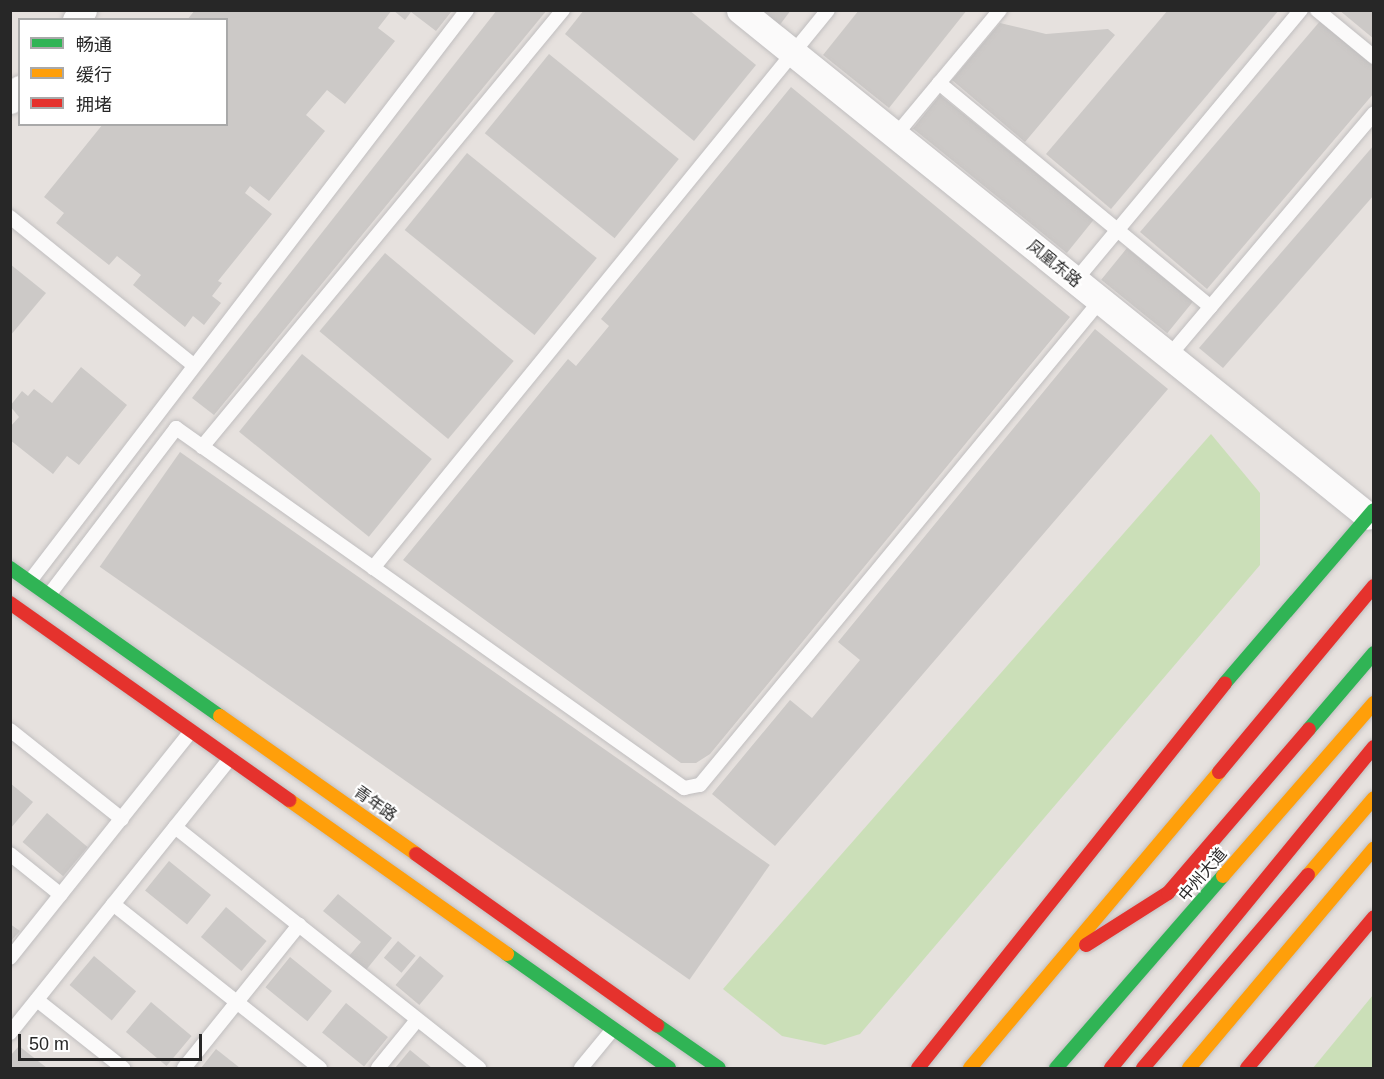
<!DOCTYPE html>
<meta charset="utf-8">
<style>
body{margin:0}
#map{position:relative;width:1384px;height:1079px;overflow:hidden;background:#e6e1de;font-family:Helvetica,"Noto Sans SC",sans-serif}
div>[style]{position:absolute}
[style*='--x']{left:calc(var(--x)*1px);top:calc(var(--y)*1px);width:calc(var(--w)*1px);rotate:calc(var(--a)*1deg)}
.green>*{inset:0;background:#cbdfb8}
.building>*{inset:0;background:#ccc9c7;transform-origin:0 0}
.roads{filter:drop-shadow(0 0 2px #c0bebf) drop-shadow(0 0 2px #c0bebf)}
.lane>*{height:14px;margin:-7px;padding:0 7px;transform-origin:7px;border-radius:7px;background:#fbfafa}
.street>*{height:27px;margin:-13.5px;padding:0 13.5px;transform-origin:13.5px;border-radius:13.5px;background:#fbfafa}
.fast>*{height:14px;margin:-7px;padding:0 7px;transform-origin:7px;border-radius:7px;background:#30b455}
.slow>*{height:14px;margin:-7px;padding:0 7px;transform-origin:7px;border-radius:7px;background:#ff9f0a}
.jam>*{height:14px;margin:-7px;padding:0 7px;transform-origin:7px;border-radius:7px;background:#e5322d}
span{translate:-50% -50%;white-space:nowrap;text-align:center;line-height:1.15;-webkit-text-stroke:4.5px #fff;paint-order:stroke}
.street-label{font-size:16px;color:#272727}
.frame{position:absolute;inset:0;border:12px solid #272727;pointer-events:none}
.legend{position:absolute;left:18px;top:18px;width:210px;height:108px;box-sizing:border-box;background:#fff;border:2px solid #a9a9a9;margin:0;padding:8px 10px;list-style:none;font-size:18px;color:#272727}
.legend li{display:flex;align-items:center;gap:12px;height:30px}
.legend b{width:30px;border:2px solid #a9a9a9}
.scale{position:absolute;left:18px;top:1034px;width:184px;height:27px;box-sizing:border-box;border:3px solid #272727;border-top:0;padding-left:8px;font-size:18px;line-height:21px;white-space:nowrap;color:#272727;-webkit-text-stroke:4px #fff;paint-order:stroke}
</style>
<div id="map">
<div class="green">
<div style="clip-path:polygon(1211px 434px,1260px 493px,1260px 565px,860px 1034px,825px 1045px,782px 1036px,723px 989px)"></div>
<div style="clip-path:polygon(1373px 995px,1373px 1068px,1313px 1068px)"></div>
</div>
<div class="building">
<div style="clip-path:polygon(195px 10px,392px 10px,378px 28px,395px 41px,345px 104px,327px 90px,306px 115px,325px 131px,269px 201px,250px 186px,245px 193px,272px 214px,218px 281px,222px 283px,212px 296px,221px 303px,204px 325px,193px 316px,185px 327px,133px 285px,141px 275px,117px 256px,109px 265px,56px 223px,64px 213px,44px 197px,103px 124px,226px 124px,226px 20px,187px 20px)"></div>
<div style="clip-path:polygon(393px 10px,450px 10px,451px 12px,436px 31px,411px 12px,405px 20px)"></div>
<div style="clip-path:polygon(497px 10px,547px 10px,214px 415px,192px 398px)"></div>
<div style="clip-path:polygon(584px 10px,689px 10px,756px 65px,694px 141px,565px 34px)"></div>
<div style="clip-path:polygon(761px 10px,791px 10px,779px 26px)"></div>
<div style="clip-path:polygon(859px 10px,967px 10px,889px 108px,823px 55px)"></div>
<div style="clip-path:polygon(1168px 10px,1279px 10px,1111px 209px,1046px 154px)"></div>
<div style="clip-path:polygon(1339px 10px,1374px 10px,1374px 39px)"></div>
<div style="clip-path:polygon(1321px 20px,1374px 64px,1374px 93px,1207px 289px,1140px 232px)"></div>
<div style="clip-path:polygon(1000px 23px,1046px 34px,1108px 29px,1115px 35px,1025px 142px,952px 80px)"></div>
<div style="left:549px;top:54px;width:167px;height:102px;rotate:39deg"></div>
<div style="clip-path:polygon(791px 87px,1070px 317px,710px 754px,696px 763px,681px 763px,403px 560px,568px 359px,576px 366px,609px 326px,601px 319px)"></div>
<div style="left:940px;top:95px;width:198px;height:43px;rotate:39deg"></div>
<div style="clip-path:polygon(1374px 145px,1374px 195px,1223px 368px,1199px 348px)"></div>
<div style="left:467px;top:153px;width:167px;height:99px;rotate:39deg"></div>
<div style="left:1127px;top:248px;width:85px;height:41px;rotate:39deg"></div>
<div style="left:385px;top:253px;width:168px;height:102px;rotate:40deg"></div>
<div style="clip-path:polygon(10px 264px,46px 293px,10px 336px)"></div>
<div style="clip-path:polygon(1095px 329px,1168px 389px,775px 846px,712px 794px,790px 700px,812px 718px,860px 660px,838px 642px)"></div>
<div style="left:302px;top:354px;width:167px;height:100px;rotate:39deg"></div>
<div style="clip-path:polygon(81px 367px,127px 405px,79px 465px,67px 456px,53px 474px,10px 440px,10px 427px,19px 417px,10px 406px,22px 391px,28px 396px,34px 389px,52px 403px)"></div>
<div style="left:180px;top:452px;width:720px;height:140px;rotate:35deg"></div>
<div style="clip-path:polygon(10px 783px,33px 802px,10px 829px)"></div>
<div style="left:47px;top:813px;width:53px;height:38px;rotate:40deg"></div>
<div style="left:169px;top:861px;width:54px;height:38px;rotate:39deg"></div>
<div style="clip-path:polygon(338px 894px,392px 938px,366px 970px,349px 956px,361px 942px,323px 911px)"></div>
<div style="left:226px;top:907px;width:53px;height:39px;rotate:40deg"></div>
<div style="clip-path:polygon(10px 924px,20px 931px,10px 942px)"></div>
<div style="left:398px;top:941px;width:23px;height:22px;rotate:40deg"></div>
<div style="left:94px;top:956px;width:55px;height:38px;rotate:40deg"></div>
<div style="left:420px;top:956px;width:31px;height:38px;rotate:40deg"></div>
<div style="left:290px;top:957px;width:54px;height:39px;rotate:39deg"></div>
<div style="left:151px;top:1002px;width:53px;height:39px;rotate:40deg"></div>
<div style="left:346px;top:1003px;width:54px;height:38px;rotate:39deg"></div>
<div style="clip-path:polygon(19px 1046px,47px 1068px,10px 1068px,10px 1056px)"></div>
<div style="clip-path:polygon(216px 1049px,240px 1068px,201px 1068px)"></div>
<div style="clip-path:polygon(410px 1050px,432px 1068px,395px 1068px)"></div>
</div>
<div class="roads">
<div class="lane">
<div style="--x:1317;--y:10;--w:74;--a:39.5"></div>
<div style="--x:939;--y:83;--w:352;--a:39.5"></div>
<div style="--x:895;--y:136;--w:164;--a:-50.2"></div>
<div style="--x:10;--y:217;--w:234;--a:38.9"></div>
<div style="--x:1075;--y:281;--w:353;--a:-50.2"></div>
<div style="--x:1169;--y:356;--w:318;--a:-49.8"></div>
<div style="--x:202;--y:447;--w:567;--a:-50.44"></div>
<div style="--x:373;--y:568;--w:720;--a:-50.81"></div>
<div style="--x:30;--y:581;--w:719;--a:-52.57"></div>
<div style="--x:49;--y:595;--w:210;--a:-52.7"></div>
<div style="--x:176;--y:428;--w:623;--a:35.32"></div>
<div style="--x:684;--y:788;--w:16;--a:-11"></div>
<div style="--x:700;--y:785;--w:628;--a:-50.43"></div>
<div style="--x:10;--y:730;--w:143;--a:38.5"></div>
<div style="--x:175;--y:827;--w:388;--a:38.4"></div>
<div style="--x:10;--y:854;--w:65;--a:38.8"></div>
<div style="--x:113;--y:904;--w:264;--a:38.4"></div>
<div style="--x:10;--y:958;--w:290;--a:-51.4"></div>
<div style="--x:37;--y:1000;--w:110;--a:38.3"></div>
<div style="--x:10;--y:1033;--w:352;--a:-51.3"></div>
<div style="--x:184;--y:1068;--w:184;--a:-51.2"></div>
<div style="--x:378;--y:1068;--w:62;--a:-50.9"></div>
<div style="--x:581;--y:1068;--w:50;--a:-50.6"></div>
</div>
<div class="street">
<div style="--x:740;--y:10;--w:806;--a:38.86"></div>
<div style="--x:76;--y:20;--w:12;--a:-55"></div>
<div style="--x:10;--y:100;--w:15;--a:-48"></div>
</div>
<div class="fast">
<div style="--x:10;--y:568;--w:257;--a:35.2"></div>
<div style="--x:1225;--y:683;--w:228;--a:-49.3"></div>
<div style="--x:1309;--y:729;--w:100;--a:-49.5"></div>
<div style="--x:507;--y:954;--w:198;--a:35.1"></div>
<div style="--x:657;--y:1025;--w:75;--a:34.7"></div>
<div style="--x:1056;--y:1068;--w:254;--a:-49"></div>
</div>
<div class="slow">
<div style="--x:220;--y:716;--w:240;--a:35.1"></div>
<div style="--x:289;--y:800;--w:267;--a:35.2"></div>
<div style="--x:1308;--y:875;--w:101;--a:-49.4"></div>
<div style="--x:1223;--y:876;--w:230;--a:-48.9"></div>
<div style="--x:970;--y:1068;--w:387;--a:-49.9"></div>
<div style="--x:1189;--y:1068;--w:287;--a:-49.9"></div>
</div>
<div class="jam">
<div style="--x:10;--y:603;--w:342;--a:35.2"></div>
<div style="--x:1219;--y:772;--w:242;--a:-50.2"></div>
<div style="--x:416;--y:854;--w:296;--a:35.4"></div>
<div style="--x:1086;--y:945;--w:97;--a:-32.4"></div>
<div style="--x:1168;--y:893;--w:216;--a:-49.3"></div>
<div style="--x:918;--y:1068;--w:492;--a:-51.4"></div>
<div style="--x:1111;--y:1068;--w:415;--a:-50.7"></div>
<div style="--x:1143;--y:1068;--w:254;--a:-49.5"></div>
<div style="--x:1247;--y:1068;--w:197;--a:-49.9"></div>
</div>
</div>
<div class="street-label">
<span style="left:1054px;top:264px;rotate:39deg">凤凰东路</span>
<span style="left:375px;top:804px;rotate:35deg">青年路</span>
<span style="left:1203px;top:875px;rotate:-49deg">中州大道</span>
</div>
<div class="frame"></div>
<ul class="legend">
<li><b style="height:8px;background:#30b455"></b>畅通</li>
<li><b style="height:8px;background:#ff9f0a"></b>缓行</li>
<li><b style="height:8px;background:#e5322d"></b>拥堵</li>
</ul>
<div class="scale">50 m</div>
</div>
